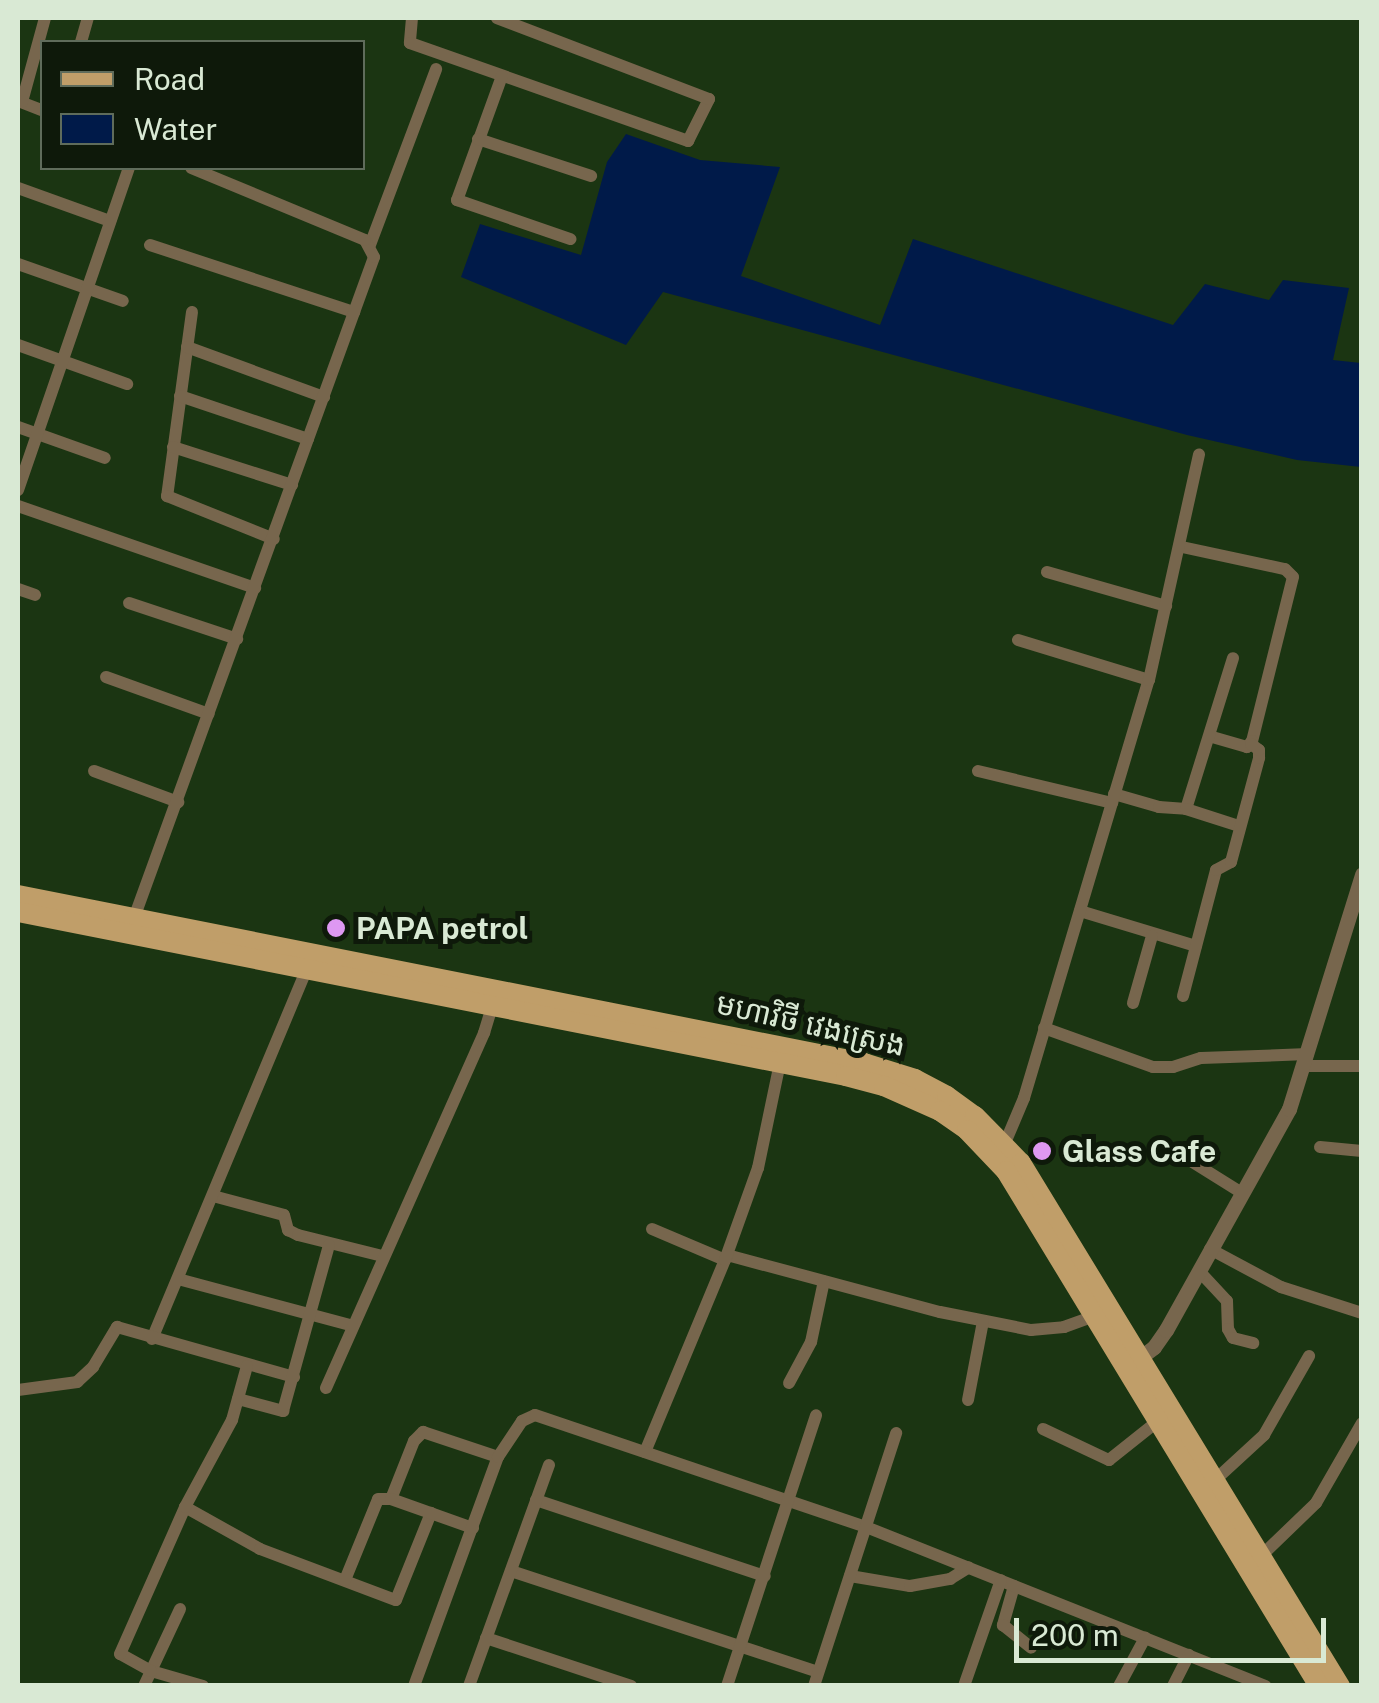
<!DOCTYPE html>
<meta charset="utf-8">
<style>
body{margin:0}
#map{position:relative;width:1379px;height:1703px;overflow:hidden;background:#1b3512;font-family:"Public Sans","Noto Sans Khmer",sans-serif}
div>[style]{position:absolute}
[style*='--x']{left:calc(var(--x)*1px);top:calc(var(--y)*1px);width:calc(var(--w)*1px);rotate:calc(var(--a)*1deg)}
.water>*{inset:0;background:#001a49}
.minor>*{height:12px;margin:-6px;padding:0 6px;transform-origin:6px;border-radius:6px;background:#77664d}
.tertiary>*{height:15px;margin:-7.5px;padding:0 7.5px;transform-origin:7.5px;border-radius:7.5px;background:#77664d}
.primary>*{height:20px;margin:-10px;padding:0 10px;transform-origin:10px;border-radius:10px;background:#c09e69}
.dots>*{width:28px;height:28px;translate:-50% -50%;box-sizing:border-box;border:5px solid #0e190a;border-radius:50%}
span{translate:-50% -50%;white-space:nowrap;text-align:center;line-height:1.15;-webkit-text-stroke:10px #0e190a;paint-order:stroke}
.poi-label{font-size:30px;color:#d9e9d4;font-weight:700}
.left{translate:0 -50%;text-align:left}
.street-label{font-size:30px;color:#d9e9d4}
.frame{position:absolute;inset:0;border:20px solid #d9e9d4;pointer-events:none}
.legend{position:absolute;left:40px;top:40px;width:325px;height:130px;box-sizing:border-box;background:#0e190a;border:2px solid #5f6c5b;margin:0;padding:12px 18px;list-style:none;font-size:30px;color:#d9e9d4}
.legend li{display:flex;align-items:center;gap:20px;height:50px}
.legend b{width:50px;border:2px solid #5f6c5b}
.scale{position:absolute;left:1014px;top:1618px;width:312px;height:45px;box-sizing:border-box;border:5px solid #d9e9d4;border-top:0;padding-left:12px;font-size:30px;line-height:35px;white-space:nowrap;color:#d9e9d4;-webkit-text-stroke:8px #0e190a;paint-order:stroke}
</style>
<div id="map">
<div class="water">
<div style="clip-path:polygon(626px 134px,700px 160px,780px 167px,741px 276px,880px 325px,913px 239px,1173px 325px,1205px 284px,1269px 300px,1283px 280px,1349px 288px,1333px 360px,1361px 363px,1361px 467px,1297px 460px,1187px 435px,663px 292px,626px 345px,461px 277px,480px 224px,581px 255px,607px 162px)"></div>
</div>
<div class="minor">
<div style="--x:412;--y:18;--w:25;--a:95"></div>
<div style="--x:410;--y:43;--w:295;--a:19.4"></div>
<div style="--x:688;--y:141;--w:47;--a:-63.4"></div>
<div style="--x:709;--y:99;--w:227;--a:-159.1"></div>
<div style="--x:81;--y:42;--w:25;--a:-74"></div>
<div style="--x:502;--y:76;--w:132;--a:109.9"></div>
<div style="--x:457;--y:200;--w:120;--a:19"></div>
<div style="--x:18;--y:101;--w:26;--a:21"></div>
<div style="--x:22;--y:102;--w:87;--a:-74.7"></div>
<div style="--x:478;--y:139;--w:119;--a:18.1"></div>
<div style="--x:18;--y:188;--w:98;--a:19.7"></div>
<div style="--x:150;--y:245;--w:215;--a:18.2"></div>
<div style="--x:370;--y:245;--w:188;--a:-69.4"></div>
<div style="--x:18;--y:264;--w:111;--a:19.4"></div>
<div style="--x:192;--y:312;--w:186;--a:97.7"></div>
<div style="--x:167;--y:496;--w:115;--a:21.9"></div>
<div style="--x:18;--y:345;--w:116;--a:19.7"></div>
<div style="--x:187;--y:347;--w:146;--a:20.1"></div>
<div style="--x:180;--y:396;--w:135;--a:18.6"></div>
<div style="--x:18;--y:427;--w:92;--a:19.6"></div>
<div style="--x:173;--y:447;--w:125;--a:17.7"></div>
<div style="--x:18;--y:490;--w:341;--a:-71"></div>
<div style="--x:18;--y:506;--w:251;--a:19.1"></div>
<div style="--x:1182;--y:547;--w:105;--a:12.1"></div>
<div style="--x:1285;--y:569;--w:11;--a:45"></div>
<div style="--x:1293;--y:577;--w:169;--a:104"></div>
<div style="--x:1252;--y:741;--w:8;--a:130"></div>
<div style="--x:1247;--y:747;--w:37;--a:-164"></div>
<div style="--x:1047;--y:572;--w:124;--a:15.9"></div>
<div style="--x:18;--y:589;--w:18;--a:19"></div>
<div style="--x:129;--y:603;--w:114;--a:18.4"></div>
<div style="--x:1018;--y:640;--w:137;--a:17"></div>
<div style="--x:106;--y:677;--w:109;--a:19.8"></div>
<div style="--x:94;--y:771;--w:90;--a:20.3"></div>
<div style="--x:978;--y:771;--w:138;--a:13.4"></div>
<div style="--x:1114;--y:794;--w:47;--a:16.1"></div>
<div style="--x:1159;--y:807;--w:27;--a:4"></div>
<div style="--x:1186;--y:809;--w:158;--a:-72.7"></div>
<div style="--x:1186;--y:809;--w:56;--a:17.8"></div>
<div style="--x:1080;--y:911;--w:121;--a:16.8"></div>
<div style="--x:134;--y:918;--w:703;--a:-70.04"></div>
<div style="--x:374;--y:257;--w:19;--a:-118"></div>
<div style="--x:365;--y:240;--w:188;--a:-157.5"></div>
<div style="--x:1183;--y:996;--w:130;--a:-75.3"></div>
<div style="--x:1216;--y:870;--w:17;--a:-28"></div>
<div style="--x:1231;--y:862;--w:108;--a:-74.9"></div>
<div style="--x:1259;--y:758;--w:8;--a:-90"></div>
<div style="--x:1259;--y:750;--w:10;--a:-143"></div>
<div style="--x:1133;--y:1003;--w:70;--a:-74.2"></div>
<div style="--x:1044;--y:1028;--w:116;--a:19.7"></div>
<div style="--x:1153;--y:1067;--w:20;--a:0"></div>
<div style="--x:1173;--y:1067;--w:29;--a:-18"></div>
<div style="--x:1201;--y:1058;--w:107;--a:-2.1"></div>
<div style="--x:1303;--y:1066;--w:59;--a:0"></div>
<div style="--x:1005;--y:1143;--w:49;--a:-67.1"></div>
<div style="--x:1024;--y:1098;--w:436;--a:-73.4"></div>
<div style="--x:1149;--y:680;--w:231;--a:-77.5"></div>
<div style="--x:1320;--y:1147;--w:42;--a:5.4"></div>
<div style="--x:1178;--y:1153;--w:75;--a:32"></div>
<div style="--x:213;--y:1196;--w:73;--a:15"></div>
<div style="--x:284;--y:1215;--w:16;--a:75"></div>
<div style="--x:288;--y:1230;--w:11;--a:27"></div>
<div style="--x:298;--y:1235;--w:87;--a:14"></div>
<div style="--x:652;--y:1229;--w:79;--a:23"></div>
<div style="--x:1210;--y:1249;--w:81;--a:28.2"></div>
<div style="--x:1281;--y:1287;--w:85;--a:17.8"></div>
<div style="--x:727;--y:1255;--w:220;--a:15"></div>
<div style="--x:940;--y:1312;--w:93;--a:11.2"></div>
<div style="--x:1031;--y:1330;--w:33;--a:-5"></div>
<div style="--x:1064;--y:1327;--w:32;--a:-20"></div>
<div style="--x:1199;--y:1271;--w:41;--a:47"></div>
<div style="--x:1227;--y:1301;--w:28;--a:88"></div>
<div style="--x:1228;--y:1329;--w:10;--a:61"></div>
<div style="--x:1233;--y:1338;--w:21;--a:14"></div>
<div style="--x:178;--y:1279;--w:178;--a:15"></div>
<div style="--x:152;--y:1339;--w:407;--a:-67.3"></div>
<div style="--x:789;--y:1383;--w:47;--a:-61.8"></div>
<div style="--x:811;--y:1342;--w:62;--a:-78"></div>
<div style="--x:326;--y:1388;--w:389;--a:-66"></div>
<div style="--x:484;--y:1033;--w:28;--a:-73"></div>
<div style="--x:18;--y:1390;--w:60;--a:-7.7"></div>
<div style="--x:77;--y:1382;--w:22;--a:-43"></div>
<div style="--x:93;--y:1367;--w:47;--a:-59"></div>
<div style="--x:117;--y:1327;--w:184;--a:15.8"></div>
<div style="--x:238;--y:1399;--w:47;--a:14.9"></div>
<div style="--x:283;--y:1411;--w:172;--a:-74.5"></div>
<div style="--x:968;--y:1400;--w:80;--a:-79.2"></div>
<div style="--x:1043;--y:1429;--w:73;--a:25.2"></div>
<div style="--x:1109;--y:1460;--w:63;--a:-38.5"></div>
<div style="--x:645;--y:1452;--w:208;--a:-67.4"></div>
<div style="--x:725;--y:1260;--w:98;--a:-70.3"></div>
<div style="--x:758;--y:1168;--w:112;--a:-78.2"></div>
<div style="--x:1214;--y:1481;--w:68;--a:-42.6"></div>
<div style="--x:1264;--y:1435;--w:91;--a:-60.3"></div>
<div style="--x:391;--y:1499;--w:62;--a:-68.4"></div>
<div style="--x:414;--y:1441;--w:13;--a:-45"></div>
<div style="--x:423;--y:1432;--w:79;--a:18.4"></div>
<div style="--x:536;--y:1500;--w:241;--a:18.4"></div>
<div style="--x:185;--y:1507;--w:86;--a:29.2"></div>
<div style="--x:260;--y:1549;--w:145;--a:20.6"></div>
<div style="--x:396;--y:1600;--w:94;--a:-68.1"></div>
<div style="--x:1261;--y:1556;--w:76;--a:-43.9"></div>
<div style="--x:1316;--y:1503;--w:92;--a:-60.1"></div>
<div style="--x:511;--y:1571;--w:323;--a:18.2"></div>
<div style="--x:850;--y:1576;--w:61;--a:9.5"></div>
<div style="--x:910;--y:1586;--w:41;--a:-9.9"></div>
<div style="--x:950;--y:1579;--w:22;--a:-32"></div>
<div style="--x:345;--y:1580;--w:87;--a:-67.8"></div>
<div style="--x:378;--y:1499;--w:13;--a:0"></div>
<div style="--x:391;--y:1499;--w:87;--a:19.5"></div>
<div style="--x:1014;--y:1586;--w:41;--a:105.8"></div>
<div style="--x:1003;--y:1625;--w:36;--a:39"></div>
<div style="--x:486;--y:1638;--w:153;--a:18.3"></div>
<div style="--x:144;--y:1686;--w:85;--a:-64.9"></div>
<div style="--x:203;--y:1686;--w:54;--a:-163.9"></div>
<div style="--x:151;--y:1671;--w:35;--a:-151"></div>
<div style="--x:120;--y:1654;--w:161;--a:-66.1"></div>
<div style="--x:185;--y:1507;--w:99;--a:-61.6"></div>
<div style="--x:232;--y:1420;--w:56;--a:-74.5"></div>
<div style="--x:414;--y:1686;--w:244;--a:-69.9"></div>
<div style="--x:498;--y:1457;--w:43;--a:-56.3"></div>
<div style="--x:522;--y:1421;--w:14;--a:-25"></div>
<div style="--x:535;--y:1415;--w:349;--a:18.7"></div>
<div style="--x:866;--y:1527;--w:430;--a:21.7"></div>
<div style="--x:469;--y:1686;--w:235;--a:-70.1"></div>
<div style="--x:727;--y:1686;--w:285;--a:-71.8"></div>
<div style="--x:814;--y:1686;--w:266;--a:-72"></div>
<div style="--x:964;--y:1686;--w:112;--a:-70.8"></div>
<div style="--x:1119;--y:1686;--w:55;--a:-61.6"></div>
<div style="--x:1173;--y:1686;--w:35;--a:-63"></div>
</div>
<div class="tertiary">
<div style="--x:1133;--y:1363;--w:26;--a:-37"></div>
<div style="--x:1154;--y:1347;--w:21;--a:-55"></div>
<div style="--x:1166;--y:1330;--w:253;--a:-60.9"></div>
<div style="--x:1289;--y:1109;--w:246;--a:-72.7"></div>
</div>
<div class="primary">
<div style="--x:18;--y:895;--w:863;--a:11.23"></div>
<div style="--x:864;--y:1063;--w:53;--a:17.4"></div>
<div style="--x:915;--y:1079;--w:36;--a:28"></div>
<div style="--x:947;--y:1096;--w:34;--a:36"></div>
<div style="--x:975;--y:1116;--w:66;--a:45.6"></div>
<div style="--x:1021;--y:1163;--w:613;--a:58.62"></div>
<div style="--x:18;--y:912;--w:844;--a:11.2"></div>
<div style="--x:846;--y:1076;--w:39;--a:15"></div>
<div style="--x:884;--y:1086;--w:61;--a:24.1"></div>
<div style="--x:940;--y:1111;--w:33;--a:35"></div>
<div style="--x:967;--y:1130;--w:57;--a:46.4"></div>
<div style="--x:1006;--y:1171;--w:603;--a:58.71"></div>
</div>
<div class="dots">
<div style="left:336px;top:928px;background:#de98f2"></div>
<div style="left:1042px;top:1151px;background:#de98f2"></div>
</div>
<div class="poi-label">
<span class="left" style="left:356px;top:928px">PAPA petrol</span>
<span class="left" style="left:1062px;top:1151px">Glass Cafe</span>
</div>
<div class="street-label">
<span style="left:811px;top:1024px;rotate:13deg">មហាវិថី វេងស្រេង</span>
</div>
<div class="frame"></div>
<ul class="legend">
<li><b style="height:12px;background:#c09e69"></b>Road</li>
<li><b style="height:28px;background:#001a49"></b>Water</li>
</ul>
<div class="scale">200 m</div>
</div>
